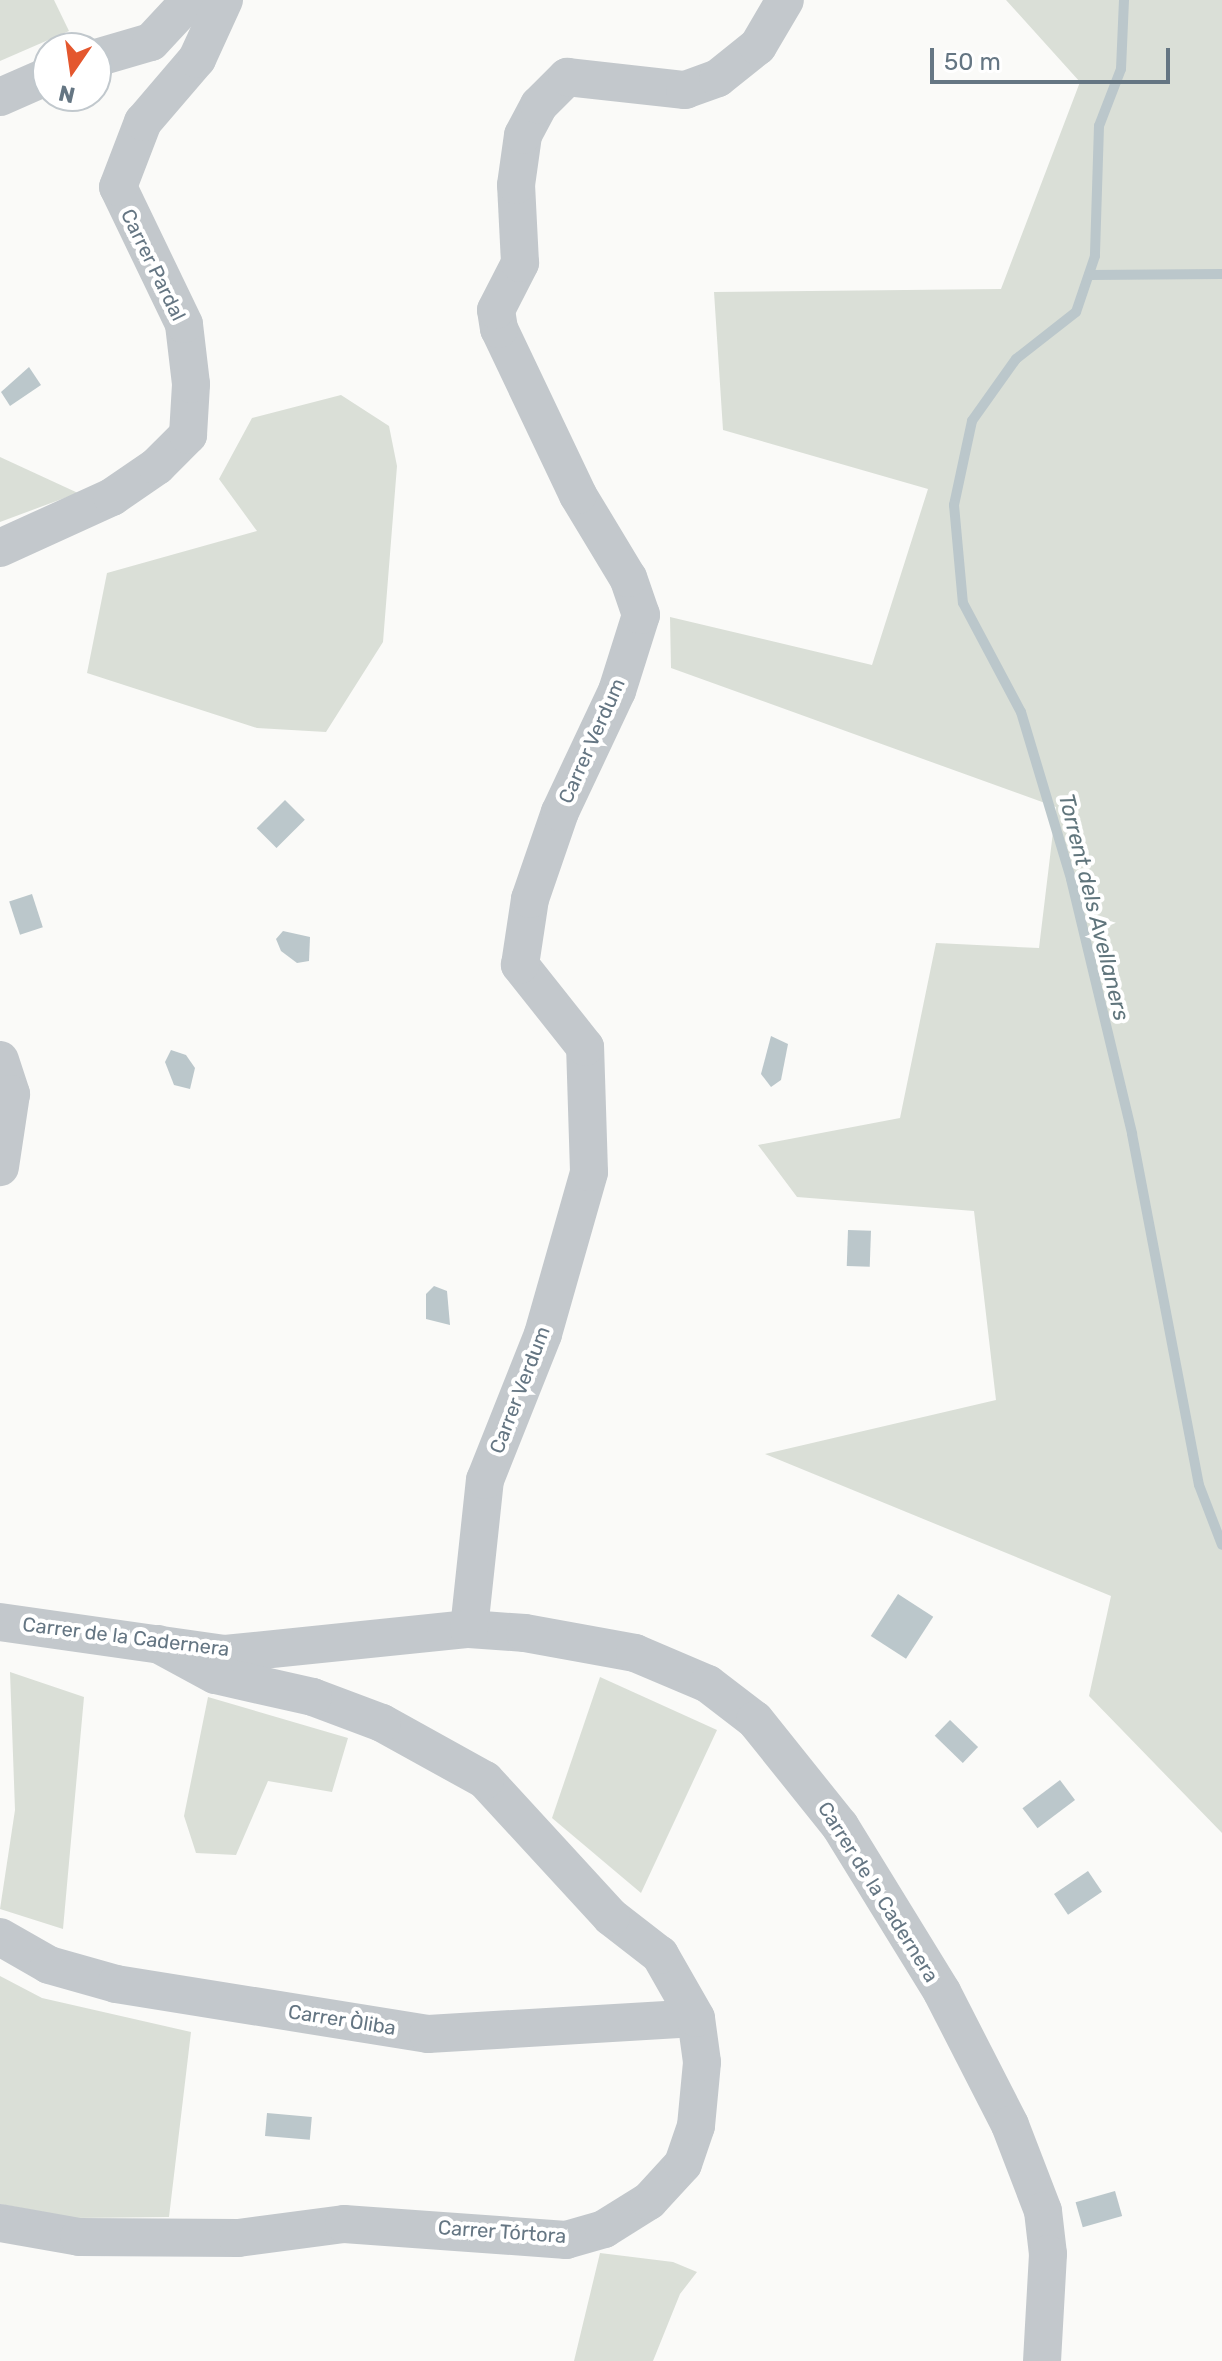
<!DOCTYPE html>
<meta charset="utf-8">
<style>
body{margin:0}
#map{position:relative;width:1222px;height:2361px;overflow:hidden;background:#fafaf8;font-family:Rubik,sans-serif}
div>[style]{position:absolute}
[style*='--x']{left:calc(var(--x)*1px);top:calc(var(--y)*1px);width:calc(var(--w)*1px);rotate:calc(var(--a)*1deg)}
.green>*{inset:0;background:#dadfd7}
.water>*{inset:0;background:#bbc7cb;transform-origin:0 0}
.stream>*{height:10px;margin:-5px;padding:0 5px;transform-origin:5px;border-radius:5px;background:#bbc7cb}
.minor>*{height:38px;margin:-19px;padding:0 19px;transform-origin:19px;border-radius:19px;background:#c3c8cc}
span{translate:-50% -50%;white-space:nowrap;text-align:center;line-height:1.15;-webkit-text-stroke:8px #fff;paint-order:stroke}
.street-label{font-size:20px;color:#657683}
.water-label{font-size:22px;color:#60757c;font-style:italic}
.north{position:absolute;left:32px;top:32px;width:80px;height:80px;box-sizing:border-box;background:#fff;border:2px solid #c1c8cd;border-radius:50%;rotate:193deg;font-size:22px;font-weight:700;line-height:32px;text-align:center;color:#657683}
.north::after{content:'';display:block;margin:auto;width:28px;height:36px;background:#e4572e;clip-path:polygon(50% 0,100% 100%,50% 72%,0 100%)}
.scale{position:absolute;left:930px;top:48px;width:240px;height:36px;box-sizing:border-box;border:4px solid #657683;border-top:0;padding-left:10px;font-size:24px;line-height:28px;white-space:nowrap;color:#657683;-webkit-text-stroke:6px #fff;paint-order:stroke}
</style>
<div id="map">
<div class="green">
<div style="clip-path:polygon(0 0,54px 0,69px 31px,0 61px)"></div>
<div style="clip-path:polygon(1006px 0,1222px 0,1222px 1833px,1089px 1696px,1111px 1596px,765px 1454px,996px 1400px,974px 1211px,797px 1197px,758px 1145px,900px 1118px,936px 943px,1039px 948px,1056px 807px,671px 668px,670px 617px,872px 665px,928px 489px,723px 430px,714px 292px,1001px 289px,1080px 82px)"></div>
<div style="clip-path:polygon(341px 395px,389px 426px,397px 466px,383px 642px,326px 732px,257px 728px,87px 673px,107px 573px,257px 531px,219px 479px,252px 418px)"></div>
<div style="clip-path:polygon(0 457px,78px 493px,0 522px)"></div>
<div style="clip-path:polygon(10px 1672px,84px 1697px,63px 1929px,0 1909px,15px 1810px)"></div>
<div style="clip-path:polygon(600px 1677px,717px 1730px,641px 1893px,552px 1818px)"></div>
<div style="clip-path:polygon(208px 1697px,348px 1738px,332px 1792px,268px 1781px,236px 1855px,196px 1853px,184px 1816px)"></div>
<div style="clip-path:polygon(0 1976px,42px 1998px,191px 2032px,169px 2217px,75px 2218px,0 2204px)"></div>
<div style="clip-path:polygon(600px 2253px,673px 2262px,697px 2272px,680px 2294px,653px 2361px,574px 2361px)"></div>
</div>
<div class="water">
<div style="clip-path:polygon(29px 367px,41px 385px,10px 406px,1px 392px)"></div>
<div style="left:285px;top:800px;width:28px;height:40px;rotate:45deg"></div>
<div style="left:32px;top:894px;width:35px;height:24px;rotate:72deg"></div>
<div style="clip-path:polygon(283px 931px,310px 937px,309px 961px,297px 963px,281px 951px,276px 939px)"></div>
<div style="clip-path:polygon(771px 1036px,788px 1044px,781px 1080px,771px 1087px,761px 1074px)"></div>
<div style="clip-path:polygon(171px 1050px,186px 1055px,195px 1068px,190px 1089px,174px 1085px,165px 1062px)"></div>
<div style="left:848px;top:1230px;width:23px;height:36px;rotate:2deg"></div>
<div style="clip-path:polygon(434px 1286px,447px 1291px,450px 1325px,426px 1319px,426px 1294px)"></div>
<div style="left:898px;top:1594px;width:42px;height:50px;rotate:33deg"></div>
<div style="left:950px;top:1720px;width:39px;height:22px;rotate:44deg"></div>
<div style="left:1060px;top:1780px;width:25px;height:47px;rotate:53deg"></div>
<div style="left:1088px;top:1871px;width:25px;height:41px;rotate:56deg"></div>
<div style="left:267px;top:2113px;width:45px;height:23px;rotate:5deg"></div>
<div style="left:1115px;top:2191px;width:26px;height:41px;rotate:74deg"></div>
</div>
<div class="stream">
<div style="--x:1124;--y:0;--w:69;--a:92.5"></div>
<div style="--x:1121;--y:69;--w:61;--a:111.1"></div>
<div style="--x:1099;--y:126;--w:130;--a:91.8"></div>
<div style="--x:1095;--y:256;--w:59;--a:108.7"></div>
<div style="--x:1076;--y:312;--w:76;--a:141.9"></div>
<div style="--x:1016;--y:359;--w:76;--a:125.4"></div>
<div style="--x:972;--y:421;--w:86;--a:102.1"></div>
<div style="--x:954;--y:505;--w:98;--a:84.8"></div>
<div style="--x:963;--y:603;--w:123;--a:62"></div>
<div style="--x:1021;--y:712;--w:174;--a:73.3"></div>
<div style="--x:1071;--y:879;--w:262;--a:76.5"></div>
<div style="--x:1132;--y:1134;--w:357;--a:79.2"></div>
<div style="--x:1199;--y:1485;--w:64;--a:69"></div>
<div style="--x:1089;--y:275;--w:133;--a:-0.4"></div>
</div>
<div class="minor">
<div style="--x:96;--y:58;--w:57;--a:-16.2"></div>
<div style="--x:151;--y:42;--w:57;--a:-47.1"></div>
<div style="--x:0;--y:97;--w:52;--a:-23.6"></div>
<div style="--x:0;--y:548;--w:123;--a:-24.5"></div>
<div style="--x:112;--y:497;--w:55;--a:-34.6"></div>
<div style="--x:157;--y:466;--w:44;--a:-45"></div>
<div style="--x:188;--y:435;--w:51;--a:-86.6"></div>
<div style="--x:191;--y:384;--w:60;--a:-96.7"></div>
<div style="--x:184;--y:324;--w:152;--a:-115.7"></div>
<div style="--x:118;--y:187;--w:70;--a:-69"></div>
<div style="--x:143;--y:122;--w:83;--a:-49.4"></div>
<div style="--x:197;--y:59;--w:65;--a:-65.4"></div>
<div style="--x:0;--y:1060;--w:36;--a:72"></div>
<div style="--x:11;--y:1094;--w:74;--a:98.6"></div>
<div style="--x:0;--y:1622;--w:227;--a:8.1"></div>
<div style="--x:225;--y:1654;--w:245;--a:-5.9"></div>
<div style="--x:469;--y:1629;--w:56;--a:4.1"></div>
<div style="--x:525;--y:1633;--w:112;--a:10.3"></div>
<div style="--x:635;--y:1653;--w:79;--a:23"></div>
<div style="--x:708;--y:1684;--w:59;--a:37.5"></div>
<div style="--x:755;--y:1720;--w:136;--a:51.3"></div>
<div style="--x:840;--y:1826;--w:195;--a:58.4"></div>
<div style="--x:942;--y:1992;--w:149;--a:62.9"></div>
<div style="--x:1010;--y:2125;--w:92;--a:69"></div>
<div style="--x:1043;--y:2211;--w:43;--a:83.4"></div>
<div style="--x:1048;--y:2254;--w:107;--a:93.2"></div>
<div style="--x:469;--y:1629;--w:150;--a:-83.9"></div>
<div style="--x:485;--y:1480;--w:157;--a:-68.3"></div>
<div style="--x:543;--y:1334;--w:168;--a:-74.1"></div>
<div style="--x:589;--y:1172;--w:125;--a:-91.8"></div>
<div style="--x:585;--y:1047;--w:105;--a:-128.4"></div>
<div style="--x:520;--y:965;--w:67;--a:-81.4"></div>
<div style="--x:530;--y:899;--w:92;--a:-71"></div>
<div style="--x:560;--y:812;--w:134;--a:-64.8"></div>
<div style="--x:617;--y:691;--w:80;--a:-72.5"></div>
<div style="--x:641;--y:615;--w:39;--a:-109"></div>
<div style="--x:628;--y:578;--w:97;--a:-121.1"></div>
<div style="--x:578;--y:495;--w:184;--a:-115.4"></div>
<div style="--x:499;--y:329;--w:19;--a:-99"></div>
<div style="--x:496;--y:310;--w:53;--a:-62.9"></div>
<div style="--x:520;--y:263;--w:78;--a:-92.9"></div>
<div style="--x:516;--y:185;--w:50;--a:-82"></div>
<div style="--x:523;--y:135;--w:34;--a:-62"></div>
<div style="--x:539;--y:105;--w:40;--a:-45"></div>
<div style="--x:567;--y:77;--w:119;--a:6.3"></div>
<div style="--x:685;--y:90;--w:35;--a:-20"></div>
<div style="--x:718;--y:78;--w:51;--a:-38.7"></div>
<div style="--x:758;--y:46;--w:53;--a:-59.6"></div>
<div style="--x:0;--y:1937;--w:56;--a:29.7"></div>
<div style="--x:49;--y:1965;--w:70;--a:15.8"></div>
<div style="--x:116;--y:1984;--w:316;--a:9.1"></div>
<div style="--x:428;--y:2034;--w:268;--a:-3.4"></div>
<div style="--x:0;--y:2223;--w:80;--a:10"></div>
<div style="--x:79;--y:2237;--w:159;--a:0.4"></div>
<div style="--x:238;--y:2238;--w:107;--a:-7.5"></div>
<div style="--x:344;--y:2224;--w:223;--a:4.1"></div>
<div style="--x:566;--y:2240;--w:40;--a:-16"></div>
<div style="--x:604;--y:2229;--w:53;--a:-31.9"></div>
<div style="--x:649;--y:2201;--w:50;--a:-47.4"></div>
<div style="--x:683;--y:2164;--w:40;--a:-71.1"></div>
<div style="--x:696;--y:2126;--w:64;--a:-84.6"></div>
<div style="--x:702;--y:2062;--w:44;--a:-97.8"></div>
<div style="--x:696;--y:2018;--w:73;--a:-119.7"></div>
<div style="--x:660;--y:1955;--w:62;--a:-142.2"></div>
<div style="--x:611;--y:1917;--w:186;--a:-132.6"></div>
<div style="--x:485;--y:1780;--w:118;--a:-151"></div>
<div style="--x:382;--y:1723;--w:74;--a:-159.4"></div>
<div style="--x:313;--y:1697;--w:100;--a:-167.3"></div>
<div style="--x:215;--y:1675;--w:65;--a:-151.5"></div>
</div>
<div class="street-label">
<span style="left:153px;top:265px;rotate:64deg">Carrer Pardal</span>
<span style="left:592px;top:741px;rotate:-66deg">Carrer Verdum</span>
<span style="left:520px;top:1390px;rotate:-69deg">Carrer Verdum</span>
<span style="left:126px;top:1637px;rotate:7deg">Carrer de la Cadernera</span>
<span style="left:878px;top:1892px;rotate:58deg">Carrer de la Cadernera</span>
<span style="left:342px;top:2020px;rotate:9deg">Carrer Òliba</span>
<span style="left:502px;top:2232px;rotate:4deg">Carrer Tórtora</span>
</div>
<div class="water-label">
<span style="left:1094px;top:907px;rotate:76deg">Torrent dels Avellaners</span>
</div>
<div class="north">N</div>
<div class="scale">50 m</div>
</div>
